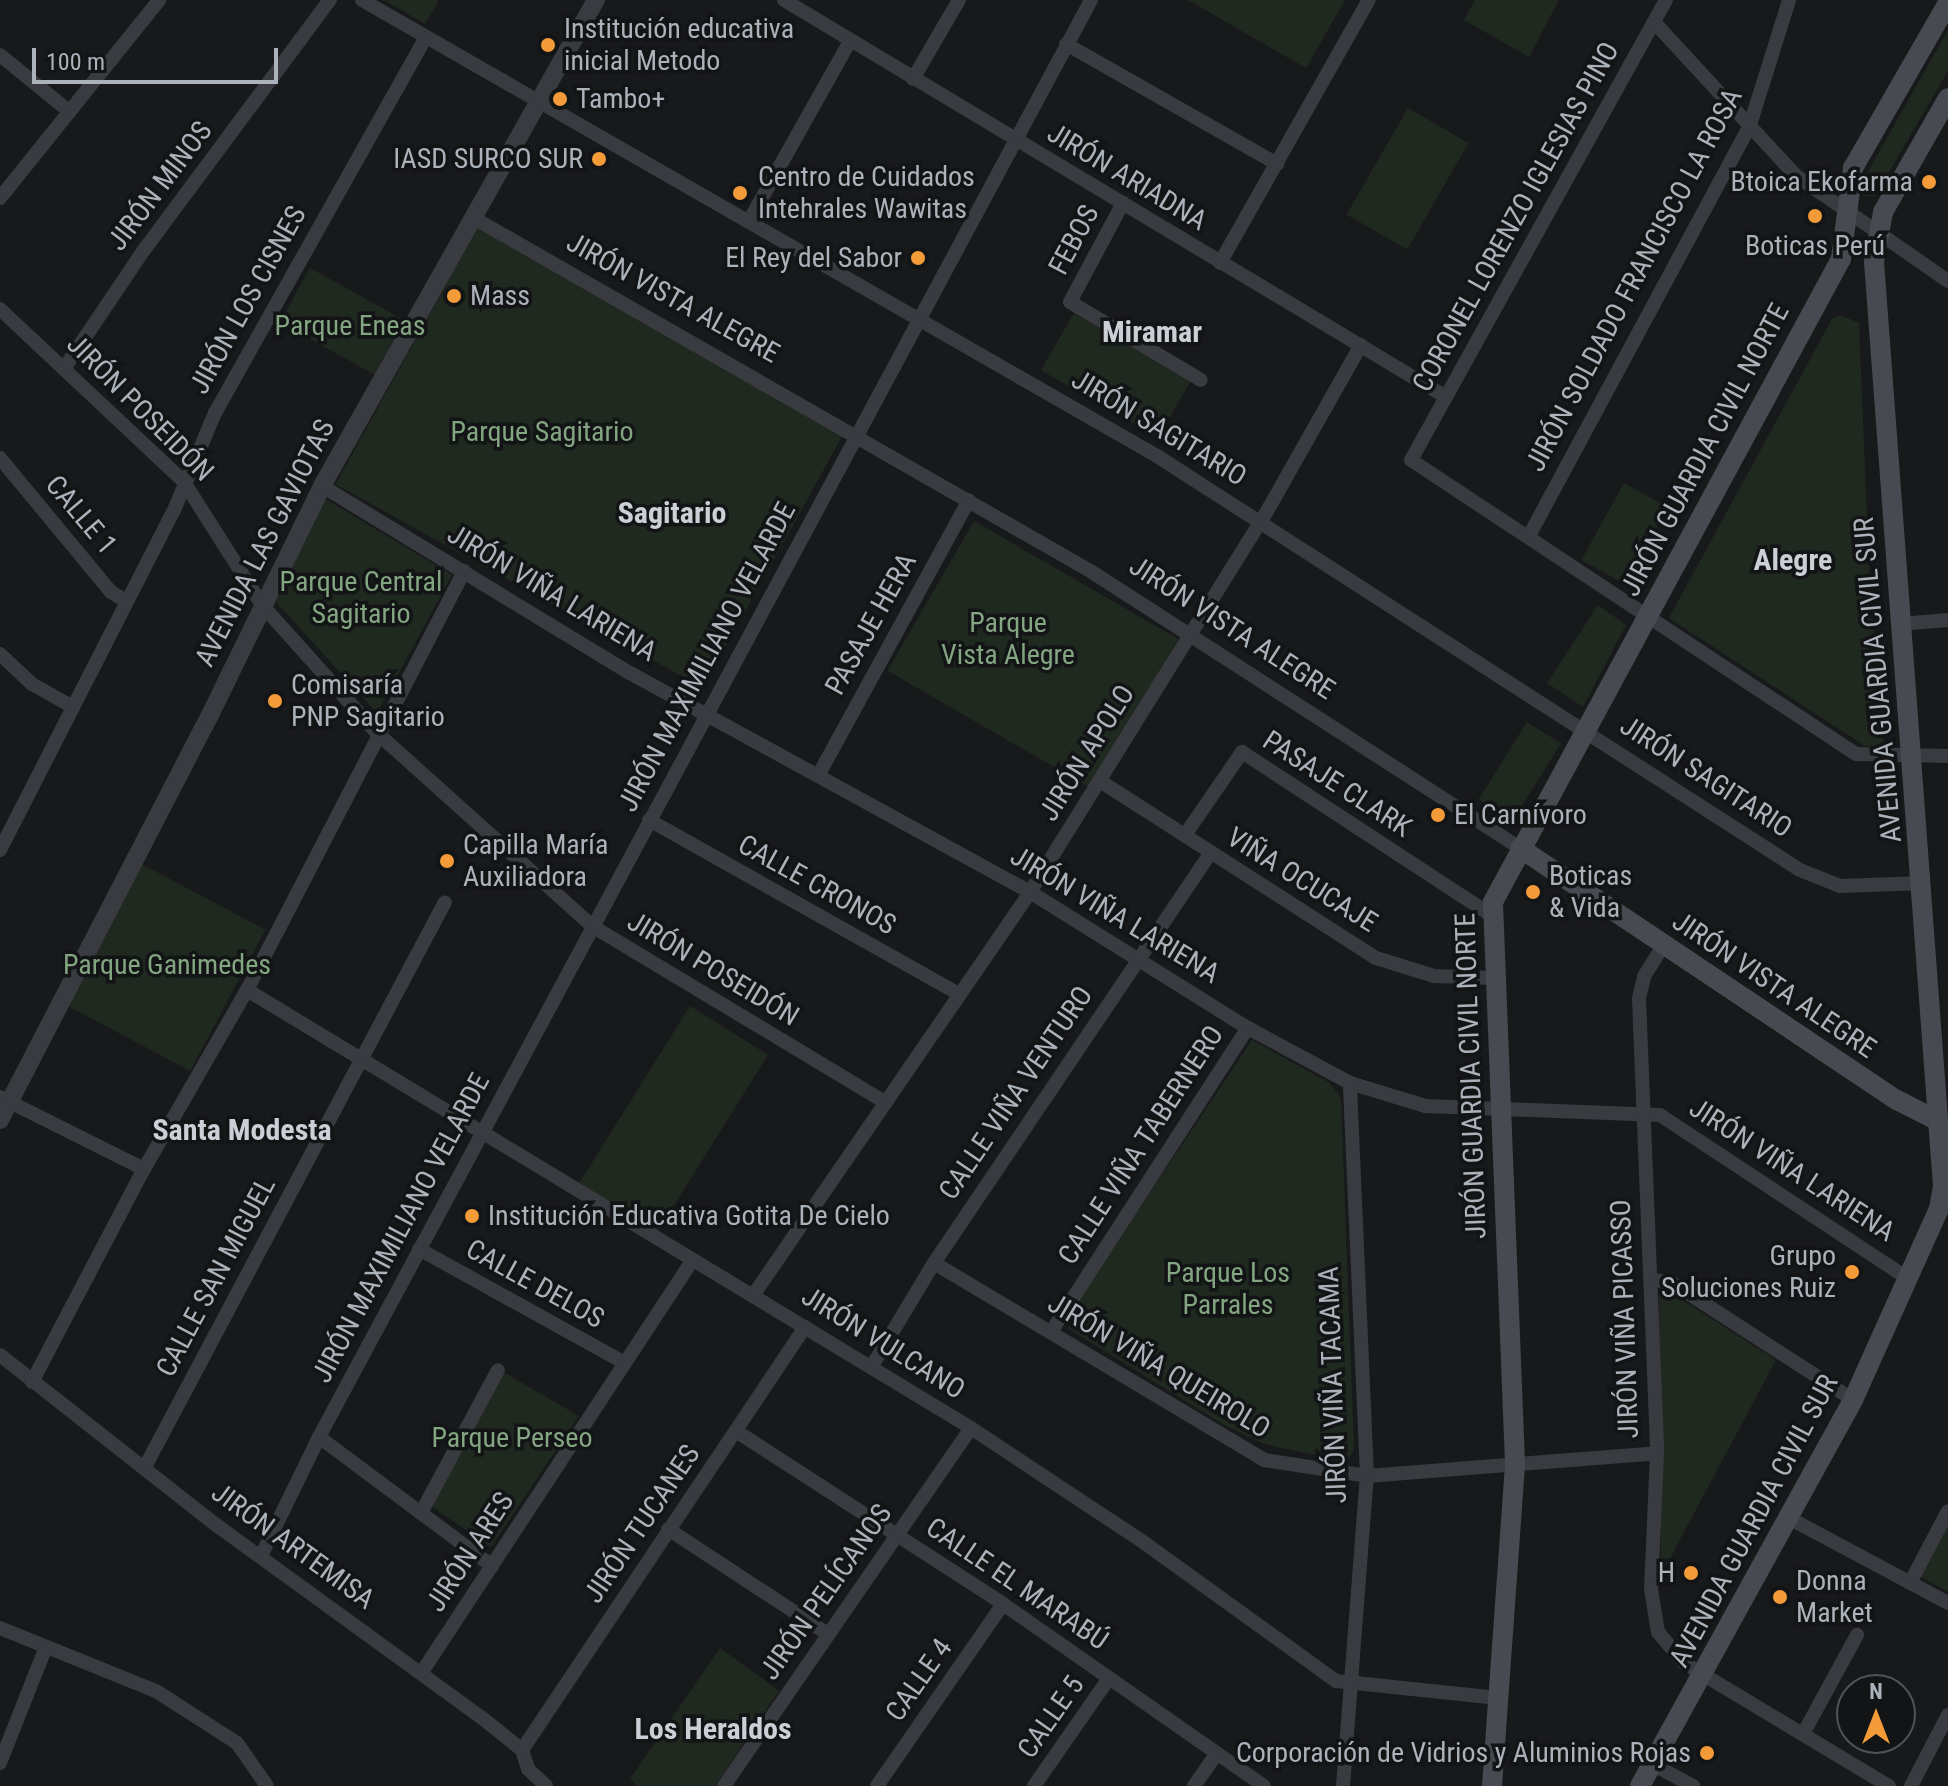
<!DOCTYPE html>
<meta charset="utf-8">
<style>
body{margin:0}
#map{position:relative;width:1948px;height:1786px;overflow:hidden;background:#18191b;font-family:"Roboto Condensed",sans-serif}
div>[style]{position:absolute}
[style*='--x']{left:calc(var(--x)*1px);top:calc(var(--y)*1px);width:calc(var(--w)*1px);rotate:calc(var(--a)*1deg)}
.green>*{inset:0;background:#202920;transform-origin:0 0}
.minor>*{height:14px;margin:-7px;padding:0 7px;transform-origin:7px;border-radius:7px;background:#393b40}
.tertiary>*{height:18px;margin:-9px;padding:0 9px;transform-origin:9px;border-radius:9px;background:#393b40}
.secondary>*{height:20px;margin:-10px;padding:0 10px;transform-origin:10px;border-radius:10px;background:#474a50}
.dots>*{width:22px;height:22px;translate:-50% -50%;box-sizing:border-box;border:4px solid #131416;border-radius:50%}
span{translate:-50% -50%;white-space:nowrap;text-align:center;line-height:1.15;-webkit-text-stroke:7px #131416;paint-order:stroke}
.poi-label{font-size:28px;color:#abb2ba}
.left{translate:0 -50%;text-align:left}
.right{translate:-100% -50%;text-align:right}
.street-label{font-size:28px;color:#abb2ba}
.park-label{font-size:28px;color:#84a582}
.neighbourhood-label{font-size:30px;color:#ccd0d6;font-weight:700}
.north{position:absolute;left:1836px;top:1674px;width:80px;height:80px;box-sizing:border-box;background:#131416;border:2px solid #505358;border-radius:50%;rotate:0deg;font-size:22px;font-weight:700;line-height:32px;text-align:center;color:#abb2ba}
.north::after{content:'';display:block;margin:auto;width:28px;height:36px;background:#f39b38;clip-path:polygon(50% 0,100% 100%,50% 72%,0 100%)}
.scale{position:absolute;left:32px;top:48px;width:246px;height:36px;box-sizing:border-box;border:4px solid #abb2ba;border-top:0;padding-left:10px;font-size:24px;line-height:28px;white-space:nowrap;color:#abb2ba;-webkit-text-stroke:6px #131416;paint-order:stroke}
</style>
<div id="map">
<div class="green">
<div style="clip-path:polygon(384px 0,439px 0,425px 24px)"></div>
<div style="clip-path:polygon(1188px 0,1345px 0,1306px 68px)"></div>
<div style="clip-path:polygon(1475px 0,1559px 0,1529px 57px,1464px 20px)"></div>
<div style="clip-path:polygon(1948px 30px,1948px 71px,1875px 196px,1863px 196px,1860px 186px)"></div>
<div style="left:1408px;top:108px;width:70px;height:123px;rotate:30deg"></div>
<div style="left:478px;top:227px;width:420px;height:294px;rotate:29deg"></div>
<div style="left:310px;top:268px;width:108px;height:62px;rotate:29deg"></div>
<div style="left:1074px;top:313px;width:135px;height:66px;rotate:30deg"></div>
<div style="clip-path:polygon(1840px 315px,1859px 323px,1870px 591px,1884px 746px,1865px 746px,1669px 618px,1832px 319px)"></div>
<div style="left:1624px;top:483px;width:50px;height:88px;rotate:29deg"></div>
<div style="clip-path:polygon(324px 498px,452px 575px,377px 713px,276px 602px)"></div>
<div style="left:974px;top:521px;width:236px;height:173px;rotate:30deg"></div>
<div style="clip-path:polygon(1598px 605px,1626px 625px,1583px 707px,1547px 683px)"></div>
<div style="left:1527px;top:722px;width:40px;height:91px;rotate:32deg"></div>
<div style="left:140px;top:863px;width:142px;height:160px;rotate:28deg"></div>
<div style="left:690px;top:1006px;width:92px;height:209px;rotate:32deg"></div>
<div style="clip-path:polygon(1252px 1040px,1330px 1083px,1341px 1098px,1354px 1449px,1347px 1462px,1264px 1444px,1224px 1425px,1069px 1329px,1064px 1321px)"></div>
<div style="clip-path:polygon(1670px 1292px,1776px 1360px,1661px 1575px,1659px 1295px)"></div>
<div style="clip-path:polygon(500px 1370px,579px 1416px,491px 1547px,425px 1502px)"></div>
<div style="clip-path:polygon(1948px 1525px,1948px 1592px,1920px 1576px)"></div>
<div style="clip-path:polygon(720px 1648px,779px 1691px,715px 1786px,637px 1786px,630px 1779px)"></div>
</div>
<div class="minor">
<div style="--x:362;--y:0;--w:916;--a:29.84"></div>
<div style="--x:1157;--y:456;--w:765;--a:32.78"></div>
<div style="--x:1800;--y:870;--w:43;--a:21.8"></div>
<div style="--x:1840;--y:886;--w:83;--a:-2.1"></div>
<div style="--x:784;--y:0;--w:772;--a:30.95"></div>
<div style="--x:1666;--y:0;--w:526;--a:119"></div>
<div style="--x:1411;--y:460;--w:533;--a:33.45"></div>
<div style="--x:1856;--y:754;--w:92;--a:1.2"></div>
<div style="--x:1654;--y:22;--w:208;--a:47.3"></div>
<div style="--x:1795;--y:175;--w:186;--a:34.7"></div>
<div style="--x:1066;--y:44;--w:243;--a:29.6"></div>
<div style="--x:0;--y:55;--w:90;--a:39.2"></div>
<div style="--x:913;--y:79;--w:91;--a:-59.8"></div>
<div style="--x:0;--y:198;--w:254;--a:-51.2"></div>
<div style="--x:1123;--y:203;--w:112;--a:118.2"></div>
<div style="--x:1070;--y:302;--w:152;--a:30.8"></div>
<div style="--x:472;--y:217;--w:714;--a:29.79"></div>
<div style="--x:1092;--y:572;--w:509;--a:32.82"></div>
<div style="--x:749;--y:221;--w:206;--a:-60.7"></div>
<div style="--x:1220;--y:263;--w:302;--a:-60.5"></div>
<div style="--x:0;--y:309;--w:253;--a:43.2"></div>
<div style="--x:184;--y:482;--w:146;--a:57.6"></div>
<div style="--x:262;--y:605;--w:171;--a:48.1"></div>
<div style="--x:376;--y:732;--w:290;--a:41.9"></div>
<div style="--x:592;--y:926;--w:343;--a:31"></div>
<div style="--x:65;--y:367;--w:141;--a:-56"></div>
<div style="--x:144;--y:250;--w:312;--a:-53.4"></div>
<div style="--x:0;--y:458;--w:174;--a:50.4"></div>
<div style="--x:111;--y:592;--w:17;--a:31"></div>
<div style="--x:322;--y:486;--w:360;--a:31.3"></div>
<div style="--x:630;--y:673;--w:456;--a:28.7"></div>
<div style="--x:1030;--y:892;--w:257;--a:32"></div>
<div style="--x:1248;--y:1028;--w:116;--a:28.3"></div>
<div style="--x:1350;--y:1083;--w:78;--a:17"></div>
<div style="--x:1425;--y:1106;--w:235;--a:2.2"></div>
<div style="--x:1660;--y:1115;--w:298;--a:33.4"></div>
<div style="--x:1530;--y:534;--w:461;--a:-61.7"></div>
<div style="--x:1749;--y:128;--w:134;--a:-72.6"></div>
<div style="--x:1900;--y:624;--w:48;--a:-4.8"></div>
<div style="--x:0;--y:654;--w:44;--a:43.2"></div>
<div style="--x:32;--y:684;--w:47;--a:29.3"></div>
<div style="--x:819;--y:774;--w:312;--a:-61.3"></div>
<div style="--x:1100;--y:781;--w:328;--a:32.7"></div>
<div style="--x:1376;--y:958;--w:61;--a:17.2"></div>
<div style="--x:1434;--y:976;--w:59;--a:1.9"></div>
<div style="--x:649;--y:820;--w:355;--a:29.3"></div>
<div style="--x:1185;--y:835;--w:101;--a:-55.5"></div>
<div style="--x:1242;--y:752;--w:296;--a:33.2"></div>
<div style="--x:0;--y:850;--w:384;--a:-62.9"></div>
<div style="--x:175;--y:508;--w:103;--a:-67.2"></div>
<div style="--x:215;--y:413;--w:429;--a:-60.7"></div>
<div style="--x:1663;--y:946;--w:36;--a:122"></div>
<div style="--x:1644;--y:977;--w:23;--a:103"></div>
<div style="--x:1639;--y:999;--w:454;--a:87.7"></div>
<div style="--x:1657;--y:1453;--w:136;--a:92.5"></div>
<div style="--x:1651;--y:1589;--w:44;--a:80.8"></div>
<div style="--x:1658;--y:1632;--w:40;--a:50"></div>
<div style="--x:1684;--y:1663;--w:239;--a:31"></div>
<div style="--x:247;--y:990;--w:846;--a:31.17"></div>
<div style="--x:971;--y:1428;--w:201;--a:33.5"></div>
<div style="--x:1139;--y:1539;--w:243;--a:35.8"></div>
<div style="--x:1336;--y:1681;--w:163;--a:6"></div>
<div style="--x:0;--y:1097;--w:161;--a:26.6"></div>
<div style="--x:419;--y:1249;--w:235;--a:29"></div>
<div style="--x:934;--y:1263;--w:384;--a:30.8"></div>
<div style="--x:1264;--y:1460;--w:104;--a:8.8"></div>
<div style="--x:1367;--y:1476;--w:291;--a:-4.5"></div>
<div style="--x:1651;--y:1279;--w:24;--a:12"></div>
<div style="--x:1674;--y:1284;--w:213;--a:32.9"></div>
<div style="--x:754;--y:1294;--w:488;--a:-55.5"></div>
<div style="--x:1030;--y:892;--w:438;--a:-58.1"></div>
<div style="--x:1262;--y:520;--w:201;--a:-60.5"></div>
<div style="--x:1051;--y:1332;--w:362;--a:-57.1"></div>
<div style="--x:0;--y:1355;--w:273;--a:38.2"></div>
<div style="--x:215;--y:1524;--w:329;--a:36"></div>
<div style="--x:481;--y:1717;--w:53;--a:38.8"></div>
<div style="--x:522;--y:1750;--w:20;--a:72"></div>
<div style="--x:528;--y:1769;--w:25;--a:43"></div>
<div style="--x:872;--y:1366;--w:120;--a:-59"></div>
<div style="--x:934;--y:1263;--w:495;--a:-56"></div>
<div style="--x:32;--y:1382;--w:241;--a:-62.3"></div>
<div style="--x:144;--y:1169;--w:207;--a:-60.1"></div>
<div style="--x:247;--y:990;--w:472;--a:-62.6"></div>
<div style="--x:736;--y:1431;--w:318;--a:32.9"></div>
<div style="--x:1003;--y:1604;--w:318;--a:34.9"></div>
<div style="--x:319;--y:1437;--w:216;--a:36.7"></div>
<div style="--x:146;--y:1465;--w:637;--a:-62.03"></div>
<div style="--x:421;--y:1513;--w:162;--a:-61.7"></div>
<div style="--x:1789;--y:1518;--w:180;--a:28.1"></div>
<div style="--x:668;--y:1529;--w:191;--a:33.3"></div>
<div style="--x:262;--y:1554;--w:130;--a:-64"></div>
<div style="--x:319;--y:1437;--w:1631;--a:-61.75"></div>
<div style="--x:1910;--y:1583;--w:81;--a:-62.2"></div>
<div style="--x:0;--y:1628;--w:168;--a:22"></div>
<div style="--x:156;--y:1691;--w:96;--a:32.7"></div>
<div style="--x:237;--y:1743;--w:52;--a:55.1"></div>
<div style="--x:422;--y:1672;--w:493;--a:-56.7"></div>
<div style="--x:1803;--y:1734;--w:113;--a:-61.4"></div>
<div style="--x:522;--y:1750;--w:509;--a:-56.22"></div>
<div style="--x:0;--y:1763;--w:125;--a:-68.4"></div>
<div style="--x:1652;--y:1764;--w:47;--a:28.2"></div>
<div style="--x:724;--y:1786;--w:435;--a:-55.4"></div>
<div style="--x:877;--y:1786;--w:221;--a:-55.3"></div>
<div style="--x:1034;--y:1786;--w:131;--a:-55.2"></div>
<div style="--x:1194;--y:1786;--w:38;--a:-55"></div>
<div style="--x:1343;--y:1786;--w:311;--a:-85.6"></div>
<div style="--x:1367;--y:1476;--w:393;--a:-92.5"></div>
<div style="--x:1911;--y:1786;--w:80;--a:-62.5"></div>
</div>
<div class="tertiary">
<div style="--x:0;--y:1120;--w:454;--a:-62.6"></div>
<div style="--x:209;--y:717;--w:257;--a:-63.9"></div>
<div style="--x:322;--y:486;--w:558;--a:-60.59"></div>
</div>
<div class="secondary">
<div style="--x:1520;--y:848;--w:453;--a:33.8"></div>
<div style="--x:1897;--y:1100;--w:57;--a:27"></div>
<div style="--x:1492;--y:1786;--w:324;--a:-85.9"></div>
<div style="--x:1515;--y:1463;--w:561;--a:-92.25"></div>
<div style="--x:1493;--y:902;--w:731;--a:-61.58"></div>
<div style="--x:1841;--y:259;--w:92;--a:-82.5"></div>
<div style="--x:1853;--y:168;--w:190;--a:-60.1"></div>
<div style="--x:1640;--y:1786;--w:441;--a:-61.1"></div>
<div style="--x:1853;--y:1400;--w:209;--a:-65.8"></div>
<div style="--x:1939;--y:1209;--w:23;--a:-80"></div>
<div style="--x:1943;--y:1186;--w:927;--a:-94.27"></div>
<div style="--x:1874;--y:262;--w:51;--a:-79.8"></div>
<div style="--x:1883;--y:212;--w:131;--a:-60.3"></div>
</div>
<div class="dots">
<div style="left:548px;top:45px;background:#f39b38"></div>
<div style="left:560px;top:99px;background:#f39b38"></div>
<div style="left:599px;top:159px;background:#f39b38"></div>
<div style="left:1929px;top:182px;background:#f39b38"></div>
<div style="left:740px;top:193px;background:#f39b38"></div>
<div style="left:1815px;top:216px;background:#f39b38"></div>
<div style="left:918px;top:258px;background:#f39b38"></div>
<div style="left:454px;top:296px;background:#f39b38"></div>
<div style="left:275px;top:701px;background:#f39b38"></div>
<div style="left:1438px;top:815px;background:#f39b38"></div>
<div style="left:447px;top:861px;background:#f39b38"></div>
<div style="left:1533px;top:892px;background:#f39b38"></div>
<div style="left:472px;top:1216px;background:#f39b38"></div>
<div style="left:1852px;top:1272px;background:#f39b38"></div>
<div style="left:1691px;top:1573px;background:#f39b38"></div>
<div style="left:1780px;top:1597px;background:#f39b38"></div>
<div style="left:1707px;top:1753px;background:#f39b38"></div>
</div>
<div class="poi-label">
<span class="left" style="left:564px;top:45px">Institución educativa<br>inicial Metodo</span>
<span class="left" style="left:576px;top:99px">Tambo+</span>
<span class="right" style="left:583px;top:159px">IASD SURCO SUR</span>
<span class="left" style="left:758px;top:193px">Centro de Cuidados<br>Intehrales Wawitas</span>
<span class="right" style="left:1913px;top:182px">Btoica Ekofarma</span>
<span style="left:1815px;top:246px">Boticas Perú</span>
<span class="right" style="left:902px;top:258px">El Rey del Sabor</span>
<span class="left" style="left:470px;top:296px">Mass</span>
<span class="left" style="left:291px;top:701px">Comisaría<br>PNP Sagitario</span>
<span class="left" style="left:1454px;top:815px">El Carnívoro</span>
<span class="left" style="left:463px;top:861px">Capilla María<br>Auxiliadora</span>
<span class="left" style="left:1549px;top:892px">Boticas<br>&amp; Vida</span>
<span class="left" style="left:488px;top:1216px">Institución Educativa Gotita De Cielo</span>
<span class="right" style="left:1836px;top:1272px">Grupo<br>Soluciones Ruiz</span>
<span class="right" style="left:1675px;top:1573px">H</span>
<span class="left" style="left:1796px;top:1597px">Donna<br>Market</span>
<span class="right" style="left:1691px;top:1753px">Corporación de Vidrios y Aluminios Rojas</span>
</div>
<div class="street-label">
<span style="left:1127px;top:177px;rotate:31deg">JIRÓN ARIADNA</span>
<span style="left:160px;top:186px;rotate:-53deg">JIRÓN MINOS</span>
<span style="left:1516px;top:217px;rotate:-61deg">CORONEL LORENZO IGLESIAS PINO</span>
<span style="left:1074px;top:240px;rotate:-62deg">FEBOS</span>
<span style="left:1634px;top:280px;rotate:-62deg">JIRÓN SOLDADO FRANCISCO LA ROSA</span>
<span style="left:673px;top:298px;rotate:29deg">JIRÓN VISTA ALEGRE</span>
<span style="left:248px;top:300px;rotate:-61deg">JIRÓN LOS CISNES</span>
<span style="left:140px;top:408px;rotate:45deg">JIRÓN POSEIDÓN</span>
<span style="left:1159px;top:428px;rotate:31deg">JIRÓN SAGITARIO</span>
<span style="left:1705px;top:450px;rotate:-62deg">JIRÓN GUARDIA CIVIL NORTE</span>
<span style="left:81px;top:515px;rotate:50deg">CALLE 1</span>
<span style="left:265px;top:543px;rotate:-63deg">AVENIDA LAS GAVIOTAS</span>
<span style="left:552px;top:593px;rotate:31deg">JIRÓN VIÑA LARIENA</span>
<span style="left:871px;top:624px;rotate:-61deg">PASAJE HERA</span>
<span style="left:1232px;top:628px;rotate:33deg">JIRÓN VISTA ALEGRE</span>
<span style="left:707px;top:657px;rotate:-62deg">JIRÓN MAXIMILIANO VELARDE</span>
<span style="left:1878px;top:680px;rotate:-95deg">AVENIDA GUARDIA CIVIL SUR</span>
<span style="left:1087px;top:753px;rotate:-58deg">JIRÓN APOLO</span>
<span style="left:1706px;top:777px;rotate:33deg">JIRÓN SAGITARIO</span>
<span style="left:1337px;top:784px;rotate:33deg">PASAJE CLARK</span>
<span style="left:1302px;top:880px;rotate:32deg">VIÑA OCUCAJE</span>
<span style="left:817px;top:885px;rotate:29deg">CALLE CRONOS</span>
<span style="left:1115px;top:915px;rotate:31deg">JIRÓN VIÑA LARIENA</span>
<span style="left:713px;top:969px;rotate:31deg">JIRÓN POSEIDÓN</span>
<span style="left:1774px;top:985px;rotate:34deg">JIRÓN VISTA ALEGRE</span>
<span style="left:1471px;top:1076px;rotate:-92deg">JIRÓN GUARDIA CIVIL NORTE</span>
<span style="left:1016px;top:1093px;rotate:-56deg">CALLE VIÑA VENTURO</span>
<span style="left:1141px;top:1145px;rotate:-57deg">CALLE VIÑA TABERNERO</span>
<span style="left:1792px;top:1170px;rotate:33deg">JIRÓN VIÑA LARIENA</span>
<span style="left:401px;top:1228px;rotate:-62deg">JIRÓN MAXIMILIANO VELARDE</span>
<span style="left:216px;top:1277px;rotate:-62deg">CALLE SAN MIGUEL</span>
<span style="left:535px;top:1284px;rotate:29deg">CALLE DELOS</span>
<span style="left:1625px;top:1319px;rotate:-92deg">JIRÓN VIÑA PICASSO</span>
<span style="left:883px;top:1343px;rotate:32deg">JIRÓN VULCANO</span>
<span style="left:1159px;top:1366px;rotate:31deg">JIRÓN VIÑA QUEIROLO</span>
<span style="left:1333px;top:1385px;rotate:-92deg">JIRÓN VIÑA TACAMA</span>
<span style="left:1754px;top:1521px;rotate:-62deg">AVENIDA GUARDIA CIVIL SUR</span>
<span style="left:642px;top:1524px;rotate:-56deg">JIRÓN TUCANES</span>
<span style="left:293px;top:1546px;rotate:36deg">JIRÓN ARTEMISA</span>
<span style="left:470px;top:1552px;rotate:-57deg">JIRÓN ARES</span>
<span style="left:1017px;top:1584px;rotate:34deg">CALLE EL MARABÚ</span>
<span style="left:826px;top:1592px;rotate:-55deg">JIRÓN PELÍCANOS</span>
<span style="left:919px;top:1680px;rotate:-55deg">CALLE 4</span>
<span style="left:1051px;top:1717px;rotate:-55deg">CALLE 5</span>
</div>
<div class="park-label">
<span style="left:350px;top:326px">Parque Eneas</span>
<span style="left:542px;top:432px">Parque Sagitario</span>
<span style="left:361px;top:598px">Parque Central<br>Sagitario</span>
<span style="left:1008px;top:639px">Parque<br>Vista Alegre</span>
<span style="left:167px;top:965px">Parque Ganimedes</span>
<span style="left:1228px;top:1289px">Parque Los<br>Parrales</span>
<span style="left:512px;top:1438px">Parque Perseo</span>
</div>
<div class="neighbourhood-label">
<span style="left:1152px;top:332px">Miramar</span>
<span style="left:672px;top:513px">Sagitario</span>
<span style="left:1793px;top:560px">Alegre</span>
<span style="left:242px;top:1130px">Santa Modesta</span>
<span style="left:713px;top:1729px">Los Heraldos</span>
</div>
<div class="north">N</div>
<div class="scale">100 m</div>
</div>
